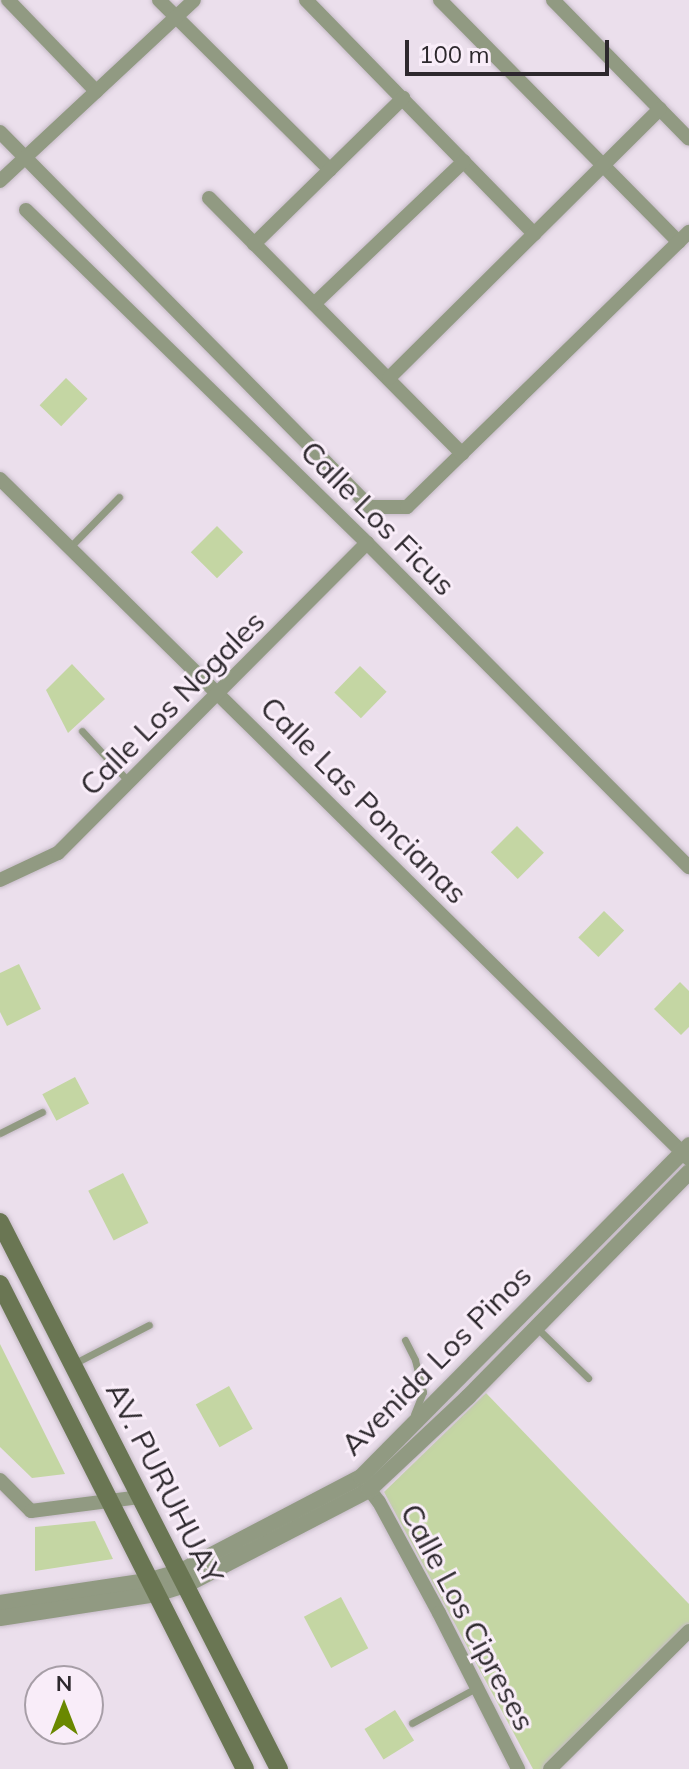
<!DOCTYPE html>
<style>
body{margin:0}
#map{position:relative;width:689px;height:1769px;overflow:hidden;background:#ebdfec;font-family:Mulish,sans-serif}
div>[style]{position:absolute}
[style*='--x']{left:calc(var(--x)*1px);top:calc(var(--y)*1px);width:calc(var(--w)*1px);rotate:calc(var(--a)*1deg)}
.green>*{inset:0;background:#c4d6a3;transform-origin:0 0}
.roads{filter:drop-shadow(0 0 2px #c5bac6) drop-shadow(0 0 2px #c5bac6)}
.service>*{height:7px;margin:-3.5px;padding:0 3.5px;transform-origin:3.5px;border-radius:3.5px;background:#919a82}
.minor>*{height:14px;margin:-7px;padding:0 7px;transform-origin:7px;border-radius:7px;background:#919a82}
.tertiary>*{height:16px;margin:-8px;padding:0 8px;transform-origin:8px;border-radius:8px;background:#919a82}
.secondary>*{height:18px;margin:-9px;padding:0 9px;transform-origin:9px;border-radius:9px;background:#6a7653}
span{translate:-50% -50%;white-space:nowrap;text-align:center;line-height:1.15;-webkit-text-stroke:6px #f9edf9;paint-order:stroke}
.street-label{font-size:30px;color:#2d282d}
.north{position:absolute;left:24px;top:1665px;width:80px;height:80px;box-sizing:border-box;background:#f9edf9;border:2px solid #a79ea7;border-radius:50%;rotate:0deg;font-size:22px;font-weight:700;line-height:32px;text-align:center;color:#2d282d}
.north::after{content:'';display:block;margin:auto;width:28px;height:36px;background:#6a8800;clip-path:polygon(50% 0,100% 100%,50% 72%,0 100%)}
.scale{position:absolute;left:405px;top:40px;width:204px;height:36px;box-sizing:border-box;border:4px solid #2d282d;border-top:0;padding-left:10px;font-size:24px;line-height:28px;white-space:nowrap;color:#2d282d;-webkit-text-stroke:6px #f9edf9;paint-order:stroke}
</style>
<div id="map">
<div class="green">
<div style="left:66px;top:378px;width:30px;height:38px;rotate:44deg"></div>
<div style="left:217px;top:526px;width:37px;height:37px;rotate:45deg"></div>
<div style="clip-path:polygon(72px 664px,105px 699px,68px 733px,46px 690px)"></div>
<div style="left:360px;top:666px;width:37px;height:37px;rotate:44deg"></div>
<div style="left:517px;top:826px;width:38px;height:37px;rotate:45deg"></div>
<div style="left:604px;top:911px;width:28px;height:37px;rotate:44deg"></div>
<div style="clip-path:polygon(19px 964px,41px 1009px,7px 1026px,0 1012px,0 973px)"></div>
<div style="clip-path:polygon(680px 982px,689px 991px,689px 1027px,681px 1035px,654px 1009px)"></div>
<div style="left:75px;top:1077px;width:30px;height:37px;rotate:62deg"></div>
<div style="left:123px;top:1173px;width:56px;height:39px;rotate:63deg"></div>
<div style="clip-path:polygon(0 1344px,65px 1474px,32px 1478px,0 1447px)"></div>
<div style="left:229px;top:1386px;width:49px;height:38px;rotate:61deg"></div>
<div style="clip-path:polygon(486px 1393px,689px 1604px,689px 1626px,544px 1769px,533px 1769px,384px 1492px)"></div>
<div style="clip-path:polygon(95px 1521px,113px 1559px,35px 1571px,35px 1527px)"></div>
<div style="left:341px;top:1597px;width:58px;height:42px;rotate:62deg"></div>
<div style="left:395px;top:1710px;width:36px;height:36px;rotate:58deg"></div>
</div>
<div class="roads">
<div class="service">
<div style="--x:70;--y:547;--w:70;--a:-45.6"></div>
<div style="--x:82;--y:731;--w:69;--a:47.3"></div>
<div style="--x:0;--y:1133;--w:47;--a:-26.6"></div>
<div style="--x:536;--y:1327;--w:73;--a:44.4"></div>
<div style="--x:405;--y:1340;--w:22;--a:63"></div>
<div style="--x:415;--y:1360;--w:33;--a:76"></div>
<div style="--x:423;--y:1392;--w:24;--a:112"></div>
<div style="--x:75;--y:1363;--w:83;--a:-27.2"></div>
<div style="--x:412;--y:1723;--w:73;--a:-28.7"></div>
</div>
<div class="minor">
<div style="--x:8;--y:0;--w:127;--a:46"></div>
<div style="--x:159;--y:0;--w:241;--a:44.8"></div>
<div style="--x:306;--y:0;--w:327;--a:45.7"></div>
<div style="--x:440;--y:0;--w:340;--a:45.4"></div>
<div style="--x:553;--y:0;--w:194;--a:45.6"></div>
<div style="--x:0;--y:132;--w:527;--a:45.38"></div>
<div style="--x:370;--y:507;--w:37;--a:0"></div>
<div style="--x:407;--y:507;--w:394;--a:-44.3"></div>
<div style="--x:0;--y:181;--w:265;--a:-43"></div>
<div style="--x:209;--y:198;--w:360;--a:45.3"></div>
<div style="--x:26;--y:210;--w:477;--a:44.3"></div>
<div style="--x:367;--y:543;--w:457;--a:45.2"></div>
<div style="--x:254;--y:244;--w:209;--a:-44.4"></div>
<div style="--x:314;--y:304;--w:207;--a:-43.6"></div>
<div style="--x:389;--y:378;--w:382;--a:-44.8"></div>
<div style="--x:0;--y:479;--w:968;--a:44.62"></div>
<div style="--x:0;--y:880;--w:64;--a:-25"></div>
<div style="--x:58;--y:853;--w:438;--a:-45.1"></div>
<div style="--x:0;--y:1480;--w:44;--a:45"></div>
<div style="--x:31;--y:1511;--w:111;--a:-7.3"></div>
<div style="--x:363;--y:1481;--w:26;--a:53"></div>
<div style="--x:379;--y:1502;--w:126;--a:61.6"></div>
<div style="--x:439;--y:1613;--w:175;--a:63.1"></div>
<div style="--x:550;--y:1769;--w:196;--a:-44.8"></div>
</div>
<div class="tertiary">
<div style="--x:0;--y:1603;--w:149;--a:-8.5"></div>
<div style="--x:147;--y:1581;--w:33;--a:-16"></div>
<div style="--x:179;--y:1572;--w:205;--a:-27.6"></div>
<div style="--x:361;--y:1477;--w:467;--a:-45.3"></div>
<div style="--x:0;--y:1618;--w:158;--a:-8.7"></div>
<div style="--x:156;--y:1594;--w:31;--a:-17"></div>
<div style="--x:186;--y:1585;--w:206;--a:-27.4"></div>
<div style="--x:369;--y:1490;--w:136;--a:-43.2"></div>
<div style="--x:468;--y:1397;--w:315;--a:-45.5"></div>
</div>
<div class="secondary">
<div style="--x:0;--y:1222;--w:614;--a:62.98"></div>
<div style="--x:0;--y:1284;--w:543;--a:63.2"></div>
</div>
</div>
<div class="street-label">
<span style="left:378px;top:518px;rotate:45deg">Calle Los Ficus</span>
<span style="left:172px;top:703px;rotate:-45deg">Calle Los Nogales</span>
<span style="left:364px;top:800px;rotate:45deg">Calle Las Poncianas</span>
<span style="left:436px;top:1360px;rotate:-45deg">Avenida Los Pinos</span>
<span style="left:165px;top:1483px;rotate:63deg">AV. PURUHUAY</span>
<span style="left:468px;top:1617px;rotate:62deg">Calle Los Cipreses</span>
</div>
<div class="north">N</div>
<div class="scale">100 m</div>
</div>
